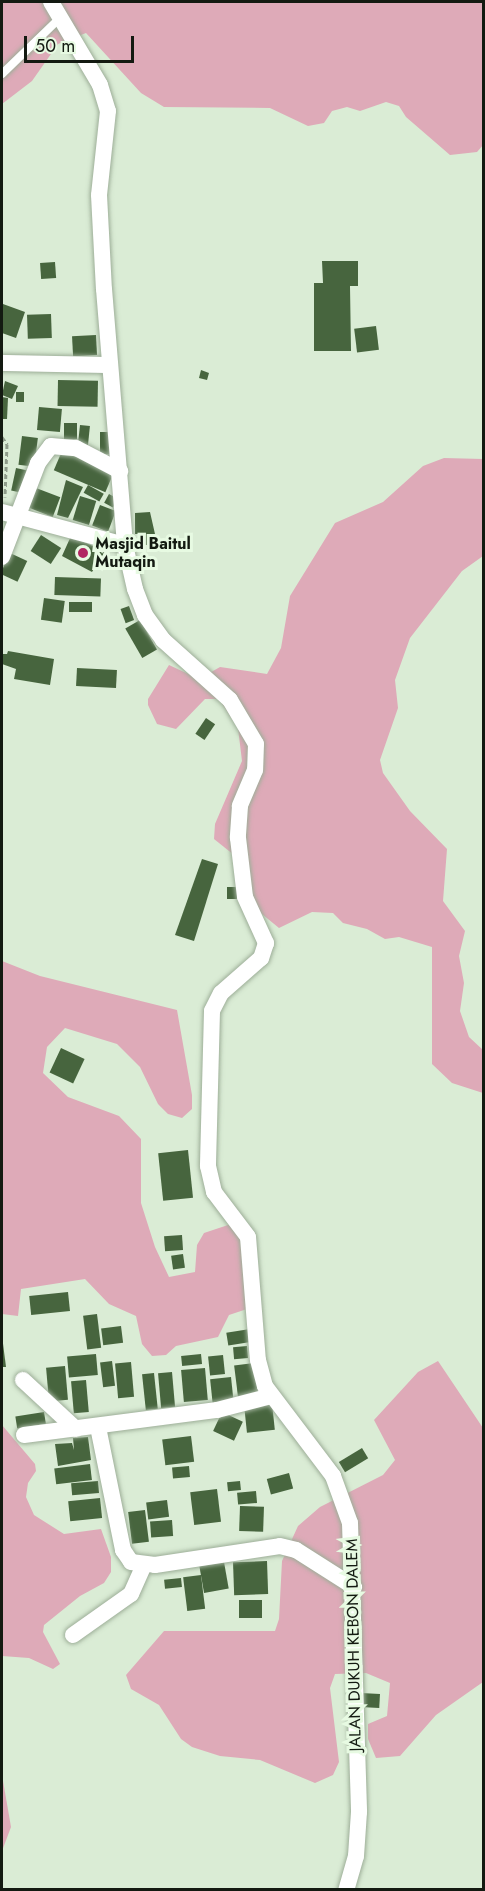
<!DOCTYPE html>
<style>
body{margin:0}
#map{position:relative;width:485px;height:1891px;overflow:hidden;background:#daecd5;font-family:Jost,sans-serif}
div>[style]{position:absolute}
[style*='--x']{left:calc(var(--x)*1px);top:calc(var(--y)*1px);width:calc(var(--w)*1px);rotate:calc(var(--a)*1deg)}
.green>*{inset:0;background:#deaab8}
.building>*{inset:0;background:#47653e;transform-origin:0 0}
.path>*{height:3px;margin-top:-1.5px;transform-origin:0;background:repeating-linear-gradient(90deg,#8e9c8a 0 4.5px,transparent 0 7.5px)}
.roads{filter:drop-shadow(0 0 2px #9dae98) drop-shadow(0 0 2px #9dae98)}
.lane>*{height:8px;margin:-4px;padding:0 4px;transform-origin:4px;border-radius:4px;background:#fff}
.street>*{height:16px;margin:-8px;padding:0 8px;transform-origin:8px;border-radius:8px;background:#fff}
.dots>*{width:16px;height:16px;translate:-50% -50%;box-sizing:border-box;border:3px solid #e7fae2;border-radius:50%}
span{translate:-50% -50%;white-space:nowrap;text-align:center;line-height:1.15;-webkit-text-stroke:6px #e7fae2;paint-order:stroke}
.poi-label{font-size:16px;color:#131a11;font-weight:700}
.left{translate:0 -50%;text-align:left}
.street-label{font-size:16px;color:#131a11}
.frame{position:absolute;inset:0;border:3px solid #131a11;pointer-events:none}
.scale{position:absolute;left:24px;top:36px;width:110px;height:27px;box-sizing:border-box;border:3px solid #131a11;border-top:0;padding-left:8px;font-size:18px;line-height:21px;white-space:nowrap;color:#131a11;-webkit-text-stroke:4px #e7fae2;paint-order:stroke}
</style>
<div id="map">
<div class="green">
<div style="clip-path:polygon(2px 2px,483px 2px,484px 144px,477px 152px,450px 155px,406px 117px,399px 106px,386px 102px,360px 111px,347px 107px,332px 111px,324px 123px,308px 126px,270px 108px,164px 107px,141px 93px,86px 33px,58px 44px,32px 81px,2px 104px)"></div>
<div style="clip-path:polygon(444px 458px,483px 459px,483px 556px,462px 571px,410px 638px,395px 680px,398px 708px,380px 760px,383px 773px,410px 811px,447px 849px,443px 901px,465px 931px,459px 956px,464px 983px,460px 1011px,469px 1037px,483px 1050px,483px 1093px,452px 1083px,432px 1064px,432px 947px,399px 937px,385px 939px,367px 929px,343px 923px,333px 913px,312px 912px,279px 928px,257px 910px,244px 863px,214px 839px,215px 824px,242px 761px,238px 728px,219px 699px,205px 699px,176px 729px,157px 724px,148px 705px,148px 699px,169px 665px,199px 679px,220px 667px,267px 674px,281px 648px,290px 596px,335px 523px,383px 502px,423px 466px)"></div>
<div style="clip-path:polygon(2px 961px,40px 976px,177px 1010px,192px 1095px,192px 1109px,182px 1118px,168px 1114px,158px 1104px,140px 1067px,117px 1044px,65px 1028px,47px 1047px,43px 1073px,68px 1097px,119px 1116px,141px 1139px,141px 1203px,155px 1247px,169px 1277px,195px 1272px,197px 1245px,204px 1233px,231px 1224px,242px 1240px,250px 1308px,229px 1315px,218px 1337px,176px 1346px,166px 1355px,152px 1356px,142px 1344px,136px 1316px,109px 1304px,85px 1279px,21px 1289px,18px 1316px,2px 1314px)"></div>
<div style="clip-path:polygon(438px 1361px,483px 1428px,483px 1682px,436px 1715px,400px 1756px,376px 1758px,368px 1739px,368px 1724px,387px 1716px,390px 1683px,366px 1673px,335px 1674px,330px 1688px,339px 1762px,333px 1775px,315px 1783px,260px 1760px,220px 1756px,192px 1747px,181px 1739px,159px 1705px,131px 1689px,126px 1675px,164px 1631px,275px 1631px,279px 1619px,282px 1561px,298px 1526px,320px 1507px,383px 1475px,395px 1460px,374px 1420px,418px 1372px)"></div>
<div style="clip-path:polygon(2px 1425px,35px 1464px,36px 1471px,28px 1483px,26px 1497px,34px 1515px,64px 1534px,101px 1529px,111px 1557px,111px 1572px,104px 1583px,80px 1596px,44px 1625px,43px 1632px,60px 1664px,53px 1669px,29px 1658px,2px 1656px)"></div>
<div style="clip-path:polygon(2px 1775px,11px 1827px,2px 1851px)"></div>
</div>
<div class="building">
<div style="clip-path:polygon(322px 261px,358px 261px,358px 286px,350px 286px,351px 351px,314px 351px,314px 283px,323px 283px)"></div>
<div style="left:55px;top:262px;width:16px;height:15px;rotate:86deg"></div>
<div style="clip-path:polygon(3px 304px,25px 312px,16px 338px,2px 333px)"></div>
<div style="left:51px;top:314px;width:24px;height:24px;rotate:88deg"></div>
<div style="left:376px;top:326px;width:24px;height:22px;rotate:83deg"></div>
<div style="left:96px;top:335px;width:20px;height:24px;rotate:87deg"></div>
<div style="clip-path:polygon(201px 370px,209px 373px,207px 380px,199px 378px)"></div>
<div style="left:58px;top:380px;width:40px;height:26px;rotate:1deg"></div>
<div style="clip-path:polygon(5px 381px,18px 386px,12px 399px,2px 395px)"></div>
<div style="left:16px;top:392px;width:8px;height:10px"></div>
<div style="clip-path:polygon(2px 397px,8px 398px,7px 419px,2px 419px)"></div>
<div style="left:39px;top:407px;width:23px;height:23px;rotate:5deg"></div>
<div style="left:64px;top:423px;width:13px;height:16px"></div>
<div style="left:80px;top:425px;width:10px;height:22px;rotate:6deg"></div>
<div style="left:100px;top:432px;width:11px;height:22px"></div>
<div style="left:22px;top:436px;width:16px;height:29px;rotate:7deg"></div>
<div style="left:62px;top:451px;width:56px;height:21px;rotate:23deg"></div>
<div style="left:16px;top:468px;width:14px;height:23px;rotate:12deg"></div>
<div style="clip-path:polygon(66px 480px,83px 487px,68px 518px,57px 515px)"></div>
<div style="left:88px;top:485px;width:18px;height:9px;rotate:29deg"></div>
<div style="left:36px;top:488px;width:26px;height:21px;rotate:21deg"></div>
<div style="left:109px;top:494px;width:10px;height:10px;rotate:29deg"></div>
<div style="left:80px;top:496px;width:17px;height:25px;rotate:17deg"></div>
<div style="left:100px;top:505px;width:17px;height:22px;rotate:21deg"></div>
<div style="clip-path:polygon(150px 512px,155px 534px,148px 534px,149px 545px,142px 545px,142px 534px,135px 534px,135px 513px)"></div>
<div style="left:41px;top:535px;width:24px;height:19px;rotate:33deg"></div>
<div style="clip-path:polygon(71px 536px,104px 551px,99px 569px,95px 567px,92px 572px,62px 556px)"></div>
<div style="left:10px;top:553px;width:19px;height:23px;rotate:25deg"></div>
<div style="left:55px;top:577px;width:46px;height:18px;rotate:2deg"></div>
<div style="left:44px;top:598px;width:21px;height:22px;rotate:8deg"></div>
<div style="left:69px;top:602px;width:23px;height:10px"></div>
<div style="left:129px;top:606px;width:15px;height:9px;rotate:70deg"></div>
<div style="left:140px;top:620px;width:34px;height:17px;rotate:60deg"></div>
<div style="clip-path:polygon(8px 651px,54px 659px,50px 685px,14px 679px,16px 669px,2px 664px,2px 654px,7px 654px)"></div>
<div style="left:77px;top:668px;width:40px;height:18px;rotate:3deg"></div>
<div style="left:206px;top:718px;width:11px;height:19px;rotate:34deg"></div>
<div style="clip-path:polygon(202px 859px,218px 864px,194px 941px,175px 935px)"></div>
<div style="left:227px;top:887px;width:10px;height:12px"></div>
<div style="left:61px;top:1048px;width:26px;height:27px;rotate:25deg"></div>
<div style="left:188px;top:1150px;width:48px;height:30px;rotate:84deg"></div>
<div style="left:182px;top:1235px;width:15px;height:18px;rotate:86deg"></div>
<div style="left:183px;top:1254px;width:14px;height:12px;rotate:82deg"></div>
<div style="left:68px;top:1292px;width:19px;height:39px;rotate:84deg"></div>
<div style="left:97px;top:1314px;width:34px;height:14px;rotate:83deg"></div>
<div style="left:121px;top:1326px;width:17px;height:20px;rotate:83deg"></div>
<div style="left:250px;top:1329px;width:13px;height:24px;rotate:81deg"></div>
<div style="clip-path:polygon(2px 1336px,6px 1367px,2px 1367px)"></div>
<div style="left:247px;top:1346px;width:12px;height:14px;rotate:85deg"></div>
<div style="left:96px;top:1354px;width:21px;height:29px;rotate:85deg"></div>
<div style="left:201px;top:1354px;width:10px;height:20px;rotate:84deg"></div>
<div style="left:223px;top:1355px;width:19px;height:15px;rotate:84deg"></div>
<div style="left:112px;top:1361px;width:25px;height:12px;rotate:83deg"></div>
<div style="left:131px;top:1362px;width:35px;height:16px;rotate:85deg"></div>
<div style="left:254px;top:1363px;width:35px;height:20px;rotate:83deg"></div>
<div style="left:65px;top:1366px;width:34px;height:19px;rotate:85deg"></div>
<div style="left:205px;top:1368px;width:32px;height:24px;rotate:85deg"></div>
<div style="left:172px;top:1372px;width:35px;height:14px;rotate:85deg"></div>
<div style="left:154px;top:1373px;width:36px;height:12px;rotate:84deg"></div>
<div style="left:231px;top:1377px;width:28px;height:21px;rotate:84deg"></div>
<div style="left:86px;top:1380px;width:32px;height:15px;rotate:85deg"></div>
<div style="left:272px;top:1403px;width:27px;height:28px;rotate:84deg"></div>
<div style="left:44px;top:1412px;width:12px;height:29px;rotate:81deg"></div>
<div style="left:222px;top:1412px;width:23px;height:21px;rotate:25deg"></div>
<div style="left:191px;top:1436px;width:26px;height:29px;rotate:83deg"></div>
<div style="clip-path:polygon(88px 1437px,91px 1460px,58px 1466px,55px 1444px,72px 1443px,74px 1450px,73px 1438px)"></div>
<div style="left:362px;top:1448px;width:12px;height:27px;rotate:59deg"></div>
<div style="left:90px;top:1464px;width:16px;height:36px;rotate:83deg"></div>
<div style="left:189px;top:1466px;width:11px;height:17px;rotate:85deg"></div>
<div style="left:289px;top:1473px;width:16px;height:23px;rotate:75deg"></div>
<div style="left:98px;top:1481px;width:12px;height:27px;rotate:85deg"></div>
<div style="left:240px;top:1481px;width:9px;height:13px;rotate:84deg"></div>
<div style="left:217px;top:1489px;width:33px;height:27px;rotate:83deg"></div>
<div style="left:256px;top:1491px;width:12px;height:19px;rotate:85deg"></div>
<div style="left:100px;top:1498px;width:20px;height:32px;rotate:84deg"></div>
<div style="left:167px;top:1500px;width:17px;height:21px;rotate:83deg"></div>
<div style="left:240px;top:1506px;width:24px;height:25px;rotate:2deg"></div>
<div style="left:145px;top:1510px;width:32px;height:17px;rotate:83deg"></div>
<div style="left:172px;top:1520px;width:16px;height:22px;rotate:86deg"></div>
<div style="left:267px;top:1561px;width:33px;height:34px;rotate:88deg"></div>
<div style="left:224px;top:1562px;width:27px;height:25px;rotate:80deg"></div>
<div style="left:201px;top:1575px;width:34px;height:18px;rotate:83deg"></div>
<div style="left:181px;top:1578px;width:9px;height:17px;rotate:84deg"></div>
<div style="left:239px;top:1600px;width:23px;height:18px"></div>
<div style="left:361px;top:1693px;width:19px;height:14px;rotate:3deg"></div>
</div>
<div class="path">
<div style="--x:2;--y:437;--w:9;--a:54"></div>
<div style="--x:7;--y:444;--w:53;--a:92.2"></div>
</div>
<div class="roads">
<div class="lane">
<div style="--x:2;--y:74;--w:81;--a:-44"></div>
</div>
<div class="street">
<div style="--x:51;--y:2;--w:96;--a:59.4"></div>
<div style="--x:100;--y:85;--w:27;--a:73"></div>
<div style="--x:108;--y:111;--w:84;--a:96.1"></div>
<div style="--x:99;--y:195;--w:94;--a:87"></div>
<div style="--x:104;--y:289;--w:257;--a:85.3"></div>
<div style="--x:125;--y:545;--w:45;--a:77.2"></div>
<div style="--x:135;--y:589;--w:28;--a:69"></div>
<div style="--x:145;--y:615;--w:31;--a:54"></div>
<div style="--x:163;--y:640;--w:90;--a:41.8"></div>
<div style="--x:230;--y:700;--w:51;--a:59.4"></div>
<div style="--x:256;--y:744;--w:26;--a:92"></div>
<div style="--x:255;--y:770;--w:39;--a:113"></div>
<div style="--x:240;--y:806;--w:32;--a:94"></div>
<div style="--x:238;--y:838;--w:59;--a:83.2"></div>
<div style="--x:245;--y:897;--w:51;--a:65.5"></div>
<div style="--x:266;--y:943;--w:16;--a:108"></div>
<div style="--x:261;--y:958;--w:53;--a:138.8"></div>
<div style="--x:221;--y:993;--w:20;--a:117"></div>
<div style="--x:212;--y:1011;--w:155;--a:91.5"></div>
<div style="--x:208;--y:1166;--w:27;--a:77"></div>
<div style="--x:214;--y:1192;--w:56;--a:52.9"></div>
<div style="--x:248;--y:1237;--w:123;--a:85.4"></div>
<div style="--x:258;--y:1360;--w:27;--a:75"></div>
<div style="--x:265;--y:1386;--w:113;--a:52.9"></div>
<div style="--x:333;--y:1476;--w:50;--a:70.1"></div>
<div style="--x:350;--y:1523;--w:289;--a:88.2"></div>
<div style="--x:359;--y:1812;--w:44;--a:93.9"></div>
<div style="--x:356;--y:1856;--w:35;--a:106"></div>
<div style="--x:2;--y:363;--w:108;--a:1.1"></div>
<div style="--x:2;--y:512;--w:127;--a:15"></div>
<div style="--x:2;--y:557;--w:101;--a:-69"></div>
<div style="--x:38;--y:463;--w:21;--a:-53"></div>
<div style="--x:51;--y:446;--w:25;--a:5"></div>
<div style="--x:76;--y:448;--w:50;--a:27.6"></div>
<div style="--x:23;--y:1380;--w:72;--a:42.8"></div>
<div style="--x:98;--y:1427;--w:126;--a:78.5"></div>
<div style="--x:123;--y:1550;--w:14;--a:56"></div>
<div style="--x:131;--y:1562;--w:24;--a:7"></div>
<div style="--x:155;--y:1565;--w:126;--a:-8.6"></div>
<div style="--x:280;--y:1546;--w:16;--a:14"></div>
<div style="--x:296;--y:1550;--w:69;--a:32.5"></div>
<div style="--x:24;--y:1435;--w:195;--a:-7.4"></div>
<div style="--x:217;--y:1410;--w:56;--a:-14.5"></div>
<div style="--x:73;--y:1635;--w:71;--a:-35.3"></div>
<div style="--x:131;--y:1594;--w:32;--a:-66"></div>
</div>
</div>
<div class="dots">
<div style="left:83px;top:553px;background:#b12662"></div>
</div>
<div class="poi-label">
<span class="left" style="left:95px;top:553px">Masjid Baitul<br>Mutaqin</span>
</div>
<div class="street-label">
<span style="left:354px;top:1645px;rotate:-91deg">JALAN DUKUH KEBON DALEM</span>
</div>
<div class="frame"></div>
<div class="scale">50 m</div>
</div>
